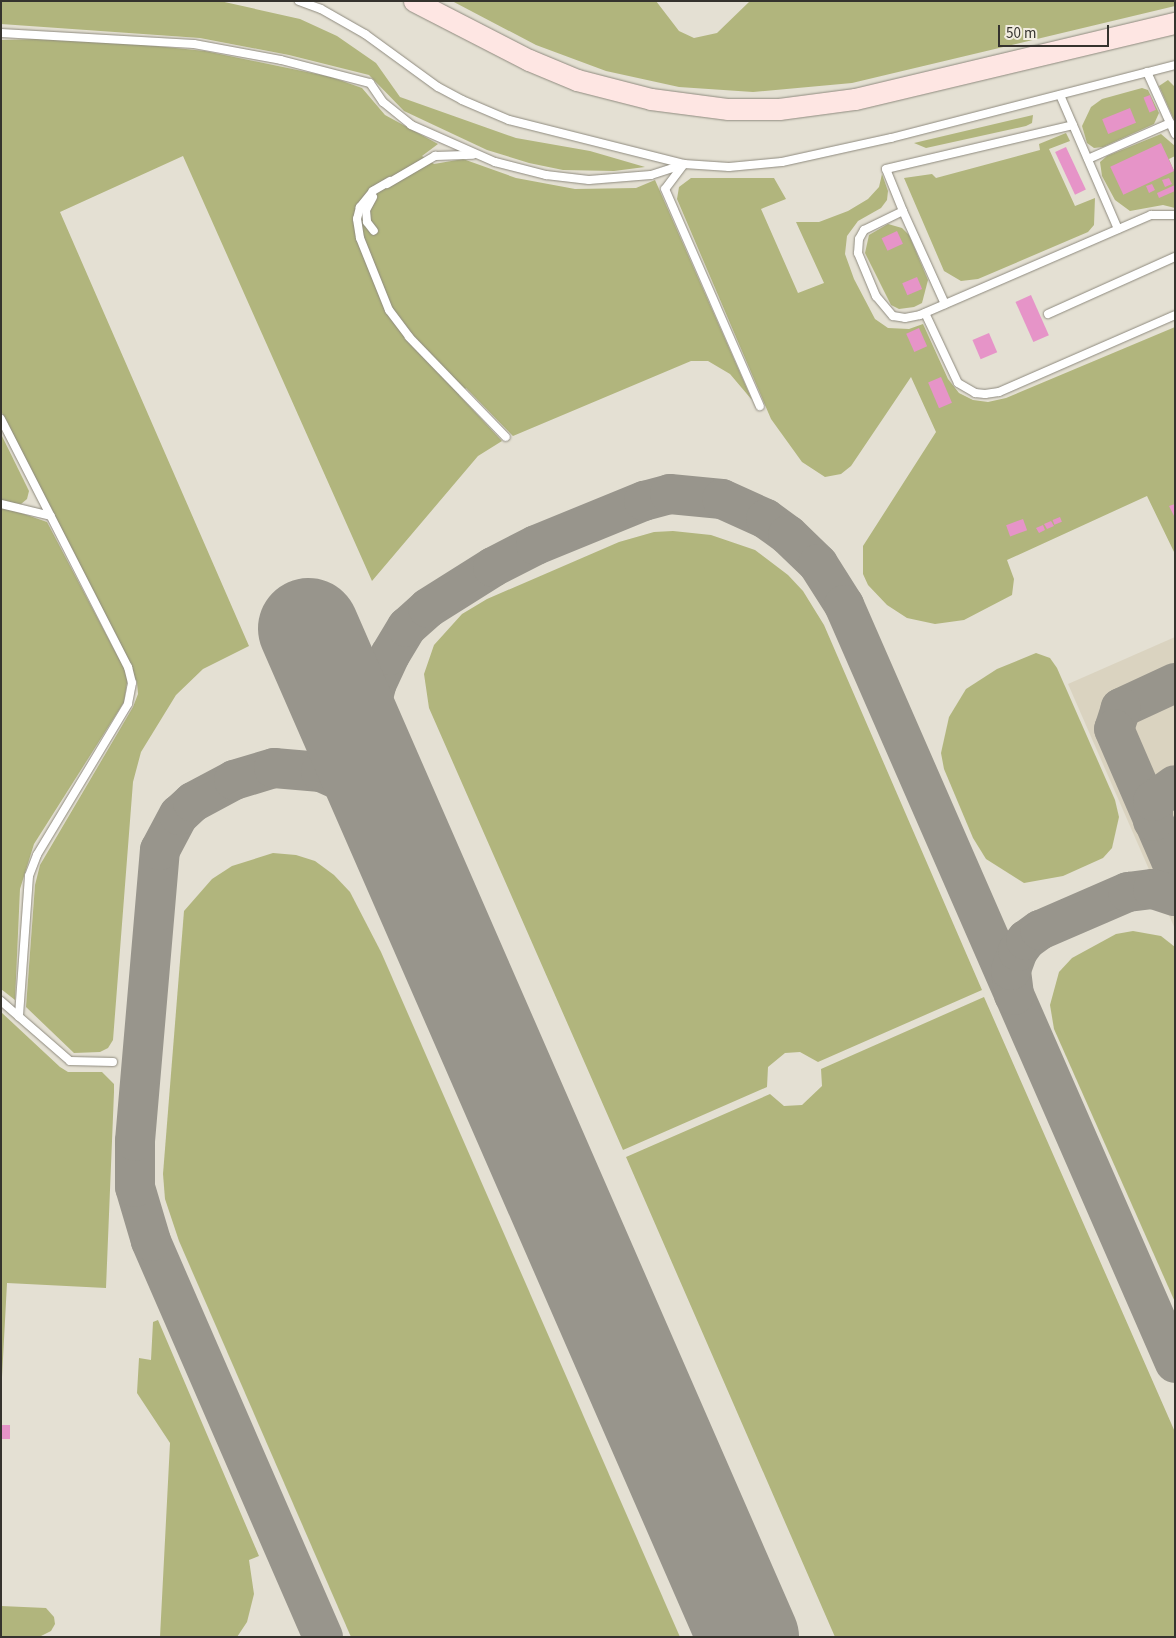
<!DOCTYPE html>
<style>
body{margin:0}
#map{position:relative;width:1176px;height:1638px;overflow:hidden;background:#e4e0d3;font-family:"Source Sans 3",sans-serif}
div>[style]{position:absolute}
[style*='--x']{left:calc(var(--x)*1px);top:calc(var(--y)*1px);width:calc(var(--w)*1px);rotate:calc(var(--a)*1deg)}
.built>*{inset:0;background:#dad3c0}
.green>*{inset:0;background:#b1b57d}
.taxiway>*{height:40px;margin:-20px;padding:0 20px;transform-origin:20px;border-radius:20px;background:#98958c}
.runway>*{height:101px;margin:-50.5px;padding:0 50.5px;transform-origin:50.5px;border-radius:50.5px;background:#98958c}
.building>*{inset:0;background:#e694c8;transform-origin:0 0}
.roads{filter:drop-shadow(0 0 1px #8e8a7e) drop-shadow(0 0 1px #8e8a7e)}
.lane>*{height:8px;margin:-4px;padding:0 4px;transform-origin:4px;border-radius:4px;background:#fff}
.secondary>*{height:21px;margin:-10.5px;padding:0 10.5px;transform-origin:10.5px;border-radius:10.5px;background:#fee6e3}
span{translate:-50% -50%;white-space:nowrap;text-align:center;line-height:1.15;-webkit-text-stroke:4px #f2ede0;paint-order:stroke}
.frame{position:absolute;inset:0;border:2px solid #35332e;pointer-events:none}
.scale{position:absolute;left:998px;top:25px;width:111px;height:22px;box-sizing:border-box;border:2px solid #35332e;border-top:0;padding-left:6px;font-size:15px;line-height:18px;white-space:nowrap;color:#35332e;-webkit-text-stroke:4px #f2ede0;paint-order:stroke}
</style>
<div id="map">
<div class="built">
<div style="clip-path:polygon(1175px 637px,1175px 929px,1068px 684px)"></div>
</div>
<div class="green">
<div style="clip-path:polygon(1px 1px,220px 1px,300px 19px,337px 36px,376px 63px,400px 97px,516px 138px,590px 151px,645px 167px,614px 171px,563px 170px,529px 163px,487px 150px,404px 111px,369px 75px,289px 55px,200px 38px,1px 24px)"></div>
<div style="clip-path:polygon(452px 1px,656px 1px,679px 31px,694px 38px,717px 33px,750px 1px,1175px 1px,1175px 6px,852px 83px,753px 92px,679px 87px,606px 71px,536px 45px)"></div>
<div style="clip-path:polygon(77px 38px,205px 51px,331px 77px,362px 88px,385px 115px,438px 144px,422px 156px,434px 164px,463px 159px,516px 178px,575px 189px,636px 188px,655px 180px,752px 400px,730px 374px,708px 361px,691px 361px,513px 436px,466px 388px,459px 395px,502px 441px,478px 456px,372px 581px,183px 156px,60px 212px,249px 646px,203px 669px,176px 695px,141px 752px,133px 782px,113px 1040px,108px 1048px,100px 1052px,74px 1053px,26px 1007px,35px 885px,40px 865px,133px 707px,138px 694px,137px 682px,1px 411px,1px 40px)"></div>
<div style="clip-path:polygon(1168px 80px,1175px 87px,1175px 122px,1159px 86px)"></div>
<div style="clip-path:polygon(1142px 88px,1148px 90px,1159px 113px,1154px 124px,1103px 147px,1094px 148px,1087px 143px,1082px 126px,1091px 107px,1102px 99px)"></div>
<div style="clip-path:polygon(1033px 115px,1032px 123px,1026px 126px,926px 148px,914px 143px)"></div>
<div style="clip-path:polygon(1066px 133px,1070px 141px,1049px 149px,1075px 206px,1095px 198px,1094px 225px,1088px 232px,978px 279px,961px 281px,944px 271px,904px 178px,932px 174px,936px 178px,1040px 150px,1039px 144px)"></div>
<div style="clip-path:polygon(1161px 134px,1175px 146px,1175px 156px,1169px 159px,1175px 173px,1175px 208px,1163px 205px,1130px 211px,1115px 200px,1102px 176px,1100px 162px,1107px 156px)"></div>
<div style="clip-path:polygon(882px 174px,888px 191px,887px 200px,881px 208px,858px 221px,847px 236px,845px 254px,854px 279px,875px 319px,888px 328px,909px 329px,923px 324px,948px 379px,959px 393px,973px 400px,988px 402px,1006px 398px,1175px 327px,1175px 554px,1147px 496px,1007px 560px,1014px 579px,1012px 595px,964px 620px,935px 624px,907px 618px,887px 605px,868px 585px,863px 574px,863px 546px,936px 432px,911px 377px,851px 466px,841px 474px,825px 477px,802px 462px,771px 419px,677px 199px,679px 187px,691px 178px,774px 178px,786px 199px,761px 209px,798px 293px,824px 283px,796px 222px,819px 222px,848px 211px,868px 199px,879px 187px)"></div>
<div style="clip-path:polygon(888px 224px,902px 228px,909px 235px,928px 280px,922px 303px,914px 307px,899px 309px,891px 305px,865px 253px,869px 235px)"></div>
<div style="clip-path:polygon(1px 434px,29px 491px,27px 499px,21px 504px,1px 502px)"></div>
<div style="clip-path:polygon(1px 506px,47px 522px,128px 676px,124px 702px,34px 844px,20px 889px,15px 1000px,1px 989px)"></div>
<div style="clip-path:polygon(673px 531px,711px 535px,755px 550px,788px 575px,803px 591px,824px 625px,982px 990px,818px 1062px,800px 1052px,785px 1053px,768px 1067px,767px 1087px,623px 1150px,429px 708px,424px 674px,434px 645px,462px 614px,487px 599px,619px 542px,654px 532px)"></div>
<div style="clip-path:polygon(1036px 653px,1050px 658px,1057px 668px,1115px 800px,1119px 817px,1112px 848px,1103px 858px,1063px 876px,1024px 883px,986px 859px,973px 838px,944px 769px,941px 753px,949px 717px,966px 689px,997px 669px)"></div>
<div style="clip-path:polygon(273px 853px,296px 855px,315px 861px,334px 875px,350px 892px,381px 952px,680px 1637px,351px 1637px,179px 1241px,165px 1199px,163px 1174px,184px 911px,212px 879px,232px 866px)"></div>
<div style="clip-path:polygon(1133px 931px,1161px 936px,1175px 947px,1175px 1302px,1054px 1029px,1050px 1005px,1059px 972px,1072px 958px,1116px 934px)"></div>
<div style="clip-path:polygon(984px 997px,1175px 1432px,1175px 1637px,835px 1637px,626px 1157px,770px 1094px,784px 1106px,802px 1105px,822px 1086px,821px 1069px)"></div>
<div style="clip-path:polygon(1px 1012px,60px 1067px,68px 1072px,102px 1072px,114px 1084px,114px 1092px,106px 1288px,7px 1283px,1px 1396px)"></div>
<div style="clip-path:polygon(158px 1320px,259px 1556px,249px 1560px,254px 1594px,247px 1622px,237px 1637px,160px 1637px,170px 1443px,137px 1393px,139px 1358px,151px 1360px,153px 1322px)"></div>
<div style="clip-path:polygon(1px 1606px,46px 1608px,54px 1617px,55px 1624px,51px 1631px,39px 1637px,1px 1637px)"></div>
</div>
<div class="taxiway">
<div style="--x:1175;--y:683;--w:60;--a:155.2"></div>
<div style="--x:1121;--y:708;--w:22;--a:108"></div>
<div style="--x:1114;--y:729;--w:154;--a:66.6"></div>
<div style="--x:372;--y:774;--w:60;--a:-92.9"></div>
<div style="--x:369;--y:714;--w:30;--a:-76"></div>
<div style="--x:376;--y:685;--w:33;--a:-65"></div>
<div style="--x:390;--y:655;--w:33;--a:-59"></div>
<div style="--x:407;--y:627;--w:28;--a:-42"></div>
<div style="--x:428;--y:608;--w:77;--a:-32.2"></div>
<div style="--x:493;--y:567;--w:48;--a:-27.1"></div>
<div style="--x:536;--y:545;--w:117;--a:-22.2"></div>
<div style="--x:644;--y:501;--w:27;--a:-15"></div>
<div style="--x:670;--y:494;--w:52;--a:5.5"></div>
<div style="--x:722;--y:499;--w:48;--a:24.4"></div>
<div style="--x:766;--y:519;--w:27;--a:36"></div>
<div style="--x:788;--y:535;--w:42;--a:44"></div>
<div style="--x:818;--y:564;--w:49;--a:57.6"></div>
<div style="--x:844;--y:605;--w:827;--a:66.41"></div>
<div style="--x:1153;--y:821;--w:20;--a:-90"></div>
<div style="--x:1153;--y:801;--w:27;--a:-36"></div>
<div style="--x:1014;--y:995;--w:25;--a:-97"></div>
<div style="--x:1011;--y:970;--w:20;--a:-70"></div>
<div style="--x:1018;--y:951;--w:14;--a:-54"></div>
<div style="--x:1026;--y:940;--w:17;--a:-36"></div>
<div style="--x:1040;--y:930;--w:96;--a:-23.4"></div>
<div style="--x:1128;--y:892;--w:25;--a:-7"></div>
<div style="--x:1153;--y:889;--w:23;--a:18"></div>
<div style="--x:323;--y:1637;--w:432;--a:-113.5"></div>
<div style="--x:151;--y:1241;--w:56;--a:-106.5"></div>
<div style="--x:135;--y:1187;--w:46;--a:-90"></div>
<div style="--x:135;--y:1141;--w:292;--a:-85.1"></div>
<div style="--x:160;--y:850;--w:40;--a:-62"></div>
<div style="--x:179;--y:815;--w:19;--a:-43"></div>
<div style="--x:193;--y:802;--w:47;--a:-28.2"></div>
<div style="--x:234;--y:780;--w:42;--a:-16.7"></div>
<div style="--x:274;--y:768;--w:47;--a:4.9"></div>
<div style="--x:321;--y:772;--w:27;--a:24"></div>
<div style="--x:346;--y:783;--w:29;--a:35"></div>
<div style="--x:370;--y:800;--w:46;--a:52.1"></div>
</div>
<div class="runway">
<div style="--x:308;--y:628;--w:1101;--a:66.44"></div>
</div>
<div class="building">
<div style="left:1150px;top:95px;width:16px;height:7px;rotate:68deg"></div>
<div style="left:1130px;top:108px;width:16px;height:30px;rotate:68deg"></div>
<div style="left:1161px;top:143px;width:31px;height:56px;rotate:65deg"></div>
<div style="left:1066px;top:147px;width:47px;height:12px;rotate:65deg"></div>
<div style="clip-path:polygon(1169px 178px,1172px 184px,1165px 187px,1162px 180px)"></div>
<div style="clip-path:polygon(1152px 184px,1155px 190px,1149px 193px,1146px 186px)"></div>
<div style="clip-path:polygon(1175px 185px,1175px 191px,1159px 198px,1157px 193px)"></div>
<div style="left:897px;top:231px;width:14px;height:17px;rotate:65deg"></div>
<div style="left:917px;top:277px;width:13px;height:16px;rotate:67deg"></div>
<div style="left:1031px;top:295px;width:44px;height:17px;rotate:66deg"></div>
<div style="left:919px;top:328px;width:20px;height:14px;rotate:66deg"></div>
<div style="left:989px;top:333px;width:21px;height:18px;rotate:67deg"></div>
<div style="left:941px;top:377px;width:28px;height:14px;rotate:67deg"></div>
<div style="clip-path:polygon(1175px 504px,1175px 518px,1169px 506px)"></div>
<div style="left:1060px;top:517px;width:5px;height:8px;rotate:68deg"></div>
<div style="left:1023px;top:519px;width:12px;height:18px;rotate:70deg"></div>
<div style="clip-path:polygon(1051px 521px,1054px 526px,1047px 529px,1044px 524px)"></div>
<div style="clip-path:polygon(1043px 525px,1045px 530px,1039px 533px,1036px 528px)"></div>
<div style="left:1px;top:1425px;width:9px;height:14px"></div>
</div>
<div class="roads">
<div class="lane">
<div style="--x:299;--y:1;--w:23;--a:20"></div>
<div style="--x:321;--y:9;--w:51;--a:29.6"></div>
<div style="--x:365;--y:34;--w:90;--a:36"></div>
<div style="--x:438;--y:87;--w:27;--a:28"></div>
<div style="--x:462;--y:100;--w:51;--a:23.1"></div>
<div style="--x:509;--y:120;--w:180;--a:14.1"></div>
<div style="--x:684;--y:164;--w:45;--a:3.8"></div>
<div style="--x:729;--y:167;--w:53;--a:-5.4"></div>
<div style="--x:782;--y:162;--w:112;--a:-12.4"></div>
<div style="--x:891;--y:138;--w:293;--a:-14.4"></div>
<div style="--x:1;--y:33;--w:193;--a:3.3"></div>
<div style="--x:194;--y:44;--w:88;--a:10.4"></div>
<div style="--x:281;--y:60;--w:92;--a:14.5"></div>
<div style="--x:370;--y:83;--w:23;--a:56"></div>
<div style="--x:383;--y:102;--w:36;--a:39"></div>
<div style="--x:411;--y:125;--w:92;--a:23.8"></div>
<div style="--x:495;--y:162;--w:53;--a:14.3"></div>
<div style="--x:546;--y:175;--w:43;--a:6.6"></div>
<div style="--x:589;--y:180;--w:62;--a:-4.6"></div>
<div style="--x:651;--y:175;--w:35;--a:-18"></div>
<div style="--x:684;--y:164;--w:31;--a:127"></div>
<div style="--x:665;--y:189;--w:237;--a:66.4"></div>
<div style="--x:1147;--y:72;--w:68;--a:65.7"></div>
<div style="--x:1060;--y:95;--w:146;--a:66.6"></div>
<div style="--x:1088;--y:159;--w:90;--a:-23.7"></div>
<div style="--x:390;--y:181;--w:20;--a:150"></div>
<div style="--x:373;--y:191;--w:21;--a:129"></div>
<div style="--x:360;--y:207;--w:12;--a:104"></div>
<div style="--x:357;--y:219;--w:19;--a:81"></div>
<div style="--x:360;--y:238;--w:78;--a:68.1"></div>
<div style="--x:389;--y:310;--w:34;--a:53"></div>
<div style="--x:409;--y:337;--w:139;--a:45.9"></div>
<div style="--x:387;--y:184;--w:56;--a:-30.3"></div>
<div style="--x:435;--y:156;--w:38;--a:-2"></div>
<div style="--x:373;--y:197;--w:15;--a:118"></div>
<div style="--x:366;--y:210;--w:12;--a:85"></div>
<div style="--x:367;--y:222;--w:11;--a:52"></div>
<div style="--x:903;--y:211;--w:45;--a:-112"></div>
<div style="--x:886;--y:169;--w:192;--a:-13.2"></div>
<div style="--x:945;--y:304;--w:102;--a:-114.3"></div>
<div style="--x:903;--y:211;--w:43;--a:154"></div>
<div style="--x:864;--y:230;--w:10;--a:119"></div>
<div style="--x:859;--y:239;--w:14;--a:94"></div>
<div style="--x:858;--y:253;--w:47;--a:67.3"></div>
<div style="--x:876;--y:296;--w:26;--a:50"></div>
<div style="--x:893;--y:316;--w:12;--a:9"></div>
<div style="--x:905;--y:318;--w:15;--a:-11"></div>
<div style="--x:920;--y:315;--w:252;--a:-23.4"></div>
<div style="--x:1151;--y:215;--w:24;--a:0"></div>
<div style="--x:925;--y:313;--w:77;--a:64.8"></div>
<div style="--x:958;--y:383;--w:20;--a:30"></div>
<div style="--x:975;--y:393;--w:10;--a:6"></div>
<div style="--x:985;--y:394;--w:14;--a:-8"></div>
<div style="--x:999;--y:392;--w:192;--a:-23.6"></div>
<div style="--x:1048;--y:314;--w:139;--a:-24.2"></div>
<div style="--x:1;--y:419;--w:279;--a:62.9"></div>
<div style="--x:128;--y:667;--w:16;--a:76"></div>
<div style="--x:132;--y:683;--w:21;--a:101"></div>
<div style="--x:128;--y:704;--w:176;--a:121.1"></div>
<div style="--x:37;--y:855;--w:22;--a:111"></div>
<div style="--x:29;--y:876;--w:141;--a:94.1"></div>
<div style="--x:1;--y:504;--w:51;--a:13.5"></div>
<div style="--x:1;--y:1001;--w:91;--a:41"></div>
<div style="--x:70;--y:1061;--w:43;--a:1.3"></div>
</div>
<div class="secondary">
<div style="--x:414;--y:1;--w:129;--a:27.2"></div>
<div style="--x:529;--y:60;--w:52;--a:22.6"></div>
<div style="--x:577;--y:80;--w:76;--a:14.4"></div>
<div style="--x:651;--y:99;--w:78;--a:7.4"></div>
<div style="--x:728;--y:109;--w:51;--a:0"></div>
<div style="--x:779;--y:109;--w:77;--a:-7.5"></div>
<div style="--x:855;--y:99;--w:329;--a:-13.4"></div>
</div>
</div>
<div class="frame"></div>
<div class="scale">50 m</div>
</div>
